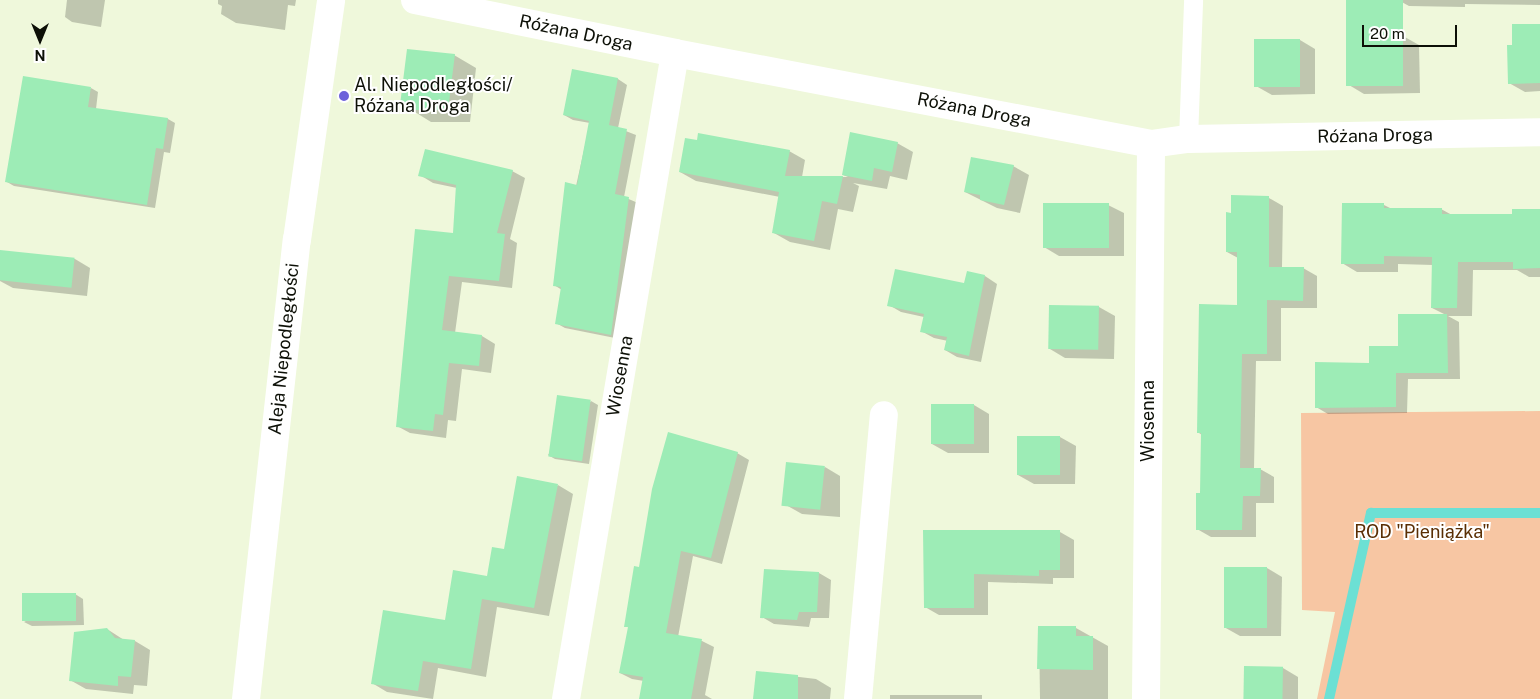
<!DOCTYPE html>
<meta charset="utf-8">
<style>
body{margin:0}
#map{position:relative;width:1540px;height:699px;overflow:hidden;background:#eff8db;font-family:"Public Sans",sans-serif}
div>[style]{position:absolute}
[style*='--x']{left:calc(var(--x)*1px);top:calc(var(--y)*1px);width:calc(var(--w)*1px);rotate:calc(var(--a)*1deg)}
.green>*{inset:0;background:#f7c6a3}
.shadow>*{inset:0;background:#0003;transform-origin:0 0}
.stream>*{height:10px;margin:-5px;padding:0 5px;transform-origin:5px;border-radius:5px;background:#6ce0d4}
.building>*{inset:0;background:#9decb6;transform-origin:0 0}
.lane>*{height:19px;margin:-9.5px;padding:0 9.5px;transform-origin:9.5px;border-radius:9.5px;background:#fff}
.street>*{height:28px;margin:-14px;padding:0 14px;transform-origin:14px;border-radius:14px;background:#fff}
.secondary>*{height:28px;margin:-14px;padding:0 14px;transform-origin:14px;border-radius:14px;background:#fff}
.dots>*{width:14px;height:14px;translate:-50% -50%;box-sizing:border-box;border:2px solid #fff;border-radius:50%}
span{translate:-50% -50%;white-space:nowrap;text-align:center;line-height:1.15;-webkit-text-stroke:4px #fff;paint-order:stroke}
.street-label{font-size:18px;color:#0d1007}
.poi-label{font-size:18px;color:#0d1007}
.left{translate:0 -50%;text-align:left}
.park-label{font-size:18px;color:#5a2e03}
.north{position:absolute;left:15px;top:15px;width:50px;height:50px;-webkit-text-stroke:4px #fff;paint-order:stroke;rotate:180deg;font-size:14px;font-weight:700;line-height:20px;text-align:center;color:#0d1007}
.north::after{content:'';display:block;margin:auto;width:18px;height:22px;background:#0d1007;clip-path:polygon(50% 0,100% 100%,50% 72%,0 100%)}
.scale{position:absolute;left:1362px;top:25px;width:95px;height:22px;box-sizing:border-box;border:2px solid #0d1007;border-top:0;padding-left:6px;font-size:15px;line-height:18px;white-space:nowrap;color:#0d1007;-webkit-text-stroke:4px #fff;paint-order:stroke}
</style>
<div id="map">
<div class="green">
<div style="clip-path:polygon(1540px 411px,1540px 699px,1317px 699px,1335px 612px,1302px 610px,1301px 413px)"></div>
</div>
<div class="shadow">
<div style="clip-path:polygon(67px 0,105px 0,101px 27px,72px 22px,65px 17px)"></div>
<div style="clip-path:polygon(218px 0,296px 0,295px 6px,288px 5px,285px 30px,236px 23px,221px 14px,222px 6px,218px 4px)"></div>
<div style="clip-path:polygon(1398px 0,1540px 0,1540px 5px,1465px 4px,1465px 7px,1409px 6px)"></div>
<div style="clip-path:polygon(1540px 25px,1540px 91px,1525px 92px,1509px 83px,1513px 46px)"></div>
<div style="clip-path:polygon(1403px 36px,1419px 45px,1420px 93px,1364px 94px,1349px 85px)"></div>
<div style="clip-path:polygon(1300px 40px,1315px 49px,1315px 94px,1272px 95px,1256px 86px)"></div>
<div style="clip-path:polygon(454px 55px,476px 68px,470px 122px,431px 122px,402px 104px)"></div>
<div style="clip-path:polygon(573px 70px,618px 79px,627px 85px,618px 128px,636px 135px,624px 197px,638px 203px,620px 339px,565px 328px,556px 323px,562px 290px,554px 285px,590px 123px,573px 120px,564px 115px)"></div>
<div style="clip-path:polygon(91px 88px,98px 92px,96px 109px,168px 119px,175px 123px,170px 153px,164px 152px,155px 208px,14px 186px,7px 182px)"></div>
<div style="clip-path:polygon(897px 143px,913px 152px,907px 180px,890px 176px,887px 189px,853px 183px,859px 186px,853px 212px,838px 209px,830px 250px,790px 242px,774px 233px,780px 197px,696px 181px,680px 172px,789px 151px,805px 160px,802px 177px,848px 177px,843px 175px)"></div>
<div style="clip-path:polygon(1013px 166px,1029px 175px,1020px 213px,997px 208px,965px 192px)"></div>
<div style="clip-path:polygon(512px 171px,525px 178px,510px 239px,517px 243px,512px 288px,462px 282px,455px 333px,482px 336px,495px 344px,491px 373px,462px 369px,456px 421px,448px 420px,446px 438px,410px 433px,397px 426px,454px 235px,457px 188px,433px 183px,420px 175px)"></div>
<div style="clip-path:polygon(1269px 198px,1283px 206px,1282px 268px,1303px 268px,1317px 276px,1317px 308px,1281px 308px,1281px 361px,1256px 361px,1254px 469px,1260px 469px,1274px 477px,1274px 503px,1256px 503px,1256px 537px,1211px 537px,1197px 529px,1202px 495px,1202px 435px,1199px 433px,1238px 306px,1238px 258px,1227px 252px,1232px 214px)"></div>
<div style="clip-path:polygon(1108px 205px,1124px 213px,1124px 256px,1059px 256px,1044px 247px)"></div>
<div style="clip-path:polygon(1384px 205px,1392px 209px,1441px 209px,1452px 215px,1514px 215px,1540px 210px,1540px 277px,1529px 277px,1517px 270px,1473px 270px,1472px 316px,1448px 316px,1459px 322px,1460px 379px,1408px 379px,1407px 413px,1328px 414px,1316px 407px,1370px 364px,1399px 347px,1446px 315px,1432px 308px,1433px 265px,1398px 264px,1398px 272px,1357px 272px,1342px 263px)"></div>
<div style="clip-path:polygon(0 251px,75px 259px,90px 268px,87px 296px,13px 288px,0 281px)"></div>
<div style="clip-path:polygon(985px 276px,997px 284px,981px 362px,957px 357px,945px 350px,948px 341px,934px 338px,921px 331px,924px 317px,901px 312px,889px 305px,965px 285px)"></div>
<div style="clip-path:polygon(1051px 306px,1099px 307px,1115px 316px,1114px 359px,1065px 358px,1050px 349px)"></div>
<div style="clip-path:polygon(591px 401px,598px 405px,589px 464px,555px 459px,548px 455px)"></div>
<div style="clip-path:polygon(974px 405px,989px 414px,989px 453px,948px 453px,932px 444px)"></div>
<div style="clip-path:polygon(1019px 437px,1060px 437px,1076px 446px,1075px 484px,1034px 484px,1018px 475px)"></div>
<div style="clip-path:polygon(737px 453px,749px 460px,722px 564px,693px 556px,678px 637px,702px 641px,714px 647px,705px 695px,712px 699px,640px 699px,644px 681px,632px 679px,620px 673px,629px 628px,626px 626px,640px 568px)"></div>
<div style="clip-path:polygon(825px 467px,840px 476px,840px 517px,802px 514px,786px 505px)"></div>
<div style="clip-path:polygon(558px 485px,573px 494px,549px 616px,497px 607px,486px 677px,438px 668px,433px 699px,387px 692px,372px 683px,446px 621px,488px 577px,505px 550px)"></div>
<div style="clip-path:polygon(925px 531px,1060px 532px,1074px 540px,1074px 578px,1053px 578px,1053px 584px,988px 582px,988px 615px,939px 615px,925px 607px)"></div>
<div style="clip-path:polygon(1267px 568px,1282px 577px,1281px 636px,1240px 636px,1224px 627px)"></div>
<div style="clip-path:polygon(819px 573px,831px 580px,829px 618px,811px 618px,809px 627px,774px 624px,762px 617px)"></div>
<div style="clip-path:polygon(75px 594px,83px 599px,84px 625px,32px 626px,24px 622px)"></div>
<div style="clip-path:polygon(1039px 628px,1076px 628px,1108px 646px,1108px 699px,1040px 699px)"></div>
<div style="clip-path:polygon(107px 629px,124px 640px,135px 641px,150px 650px,147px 686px,134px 685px,133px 694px,86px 689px,70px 680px)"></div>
<div style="clip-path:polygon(1283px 668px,1298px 677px,1298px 699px,1245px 699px)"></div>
<div style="clip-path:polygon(757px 672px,816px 679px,831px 688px,830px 699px,755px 699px)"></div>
<div style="left:890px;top:695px;width:92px;height:4px"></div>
</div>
<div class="stream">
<div style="--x:1329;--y:699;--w:191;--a:-77.3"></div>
<div style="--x:1371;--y:513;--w:169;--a:0"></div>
</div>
<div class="building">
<div style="left:1346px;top:0;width:57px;height:86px"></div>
<div style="clip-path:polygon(1512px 24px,1540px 24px,1540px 83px,1508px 84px,1507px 45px,1512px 45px)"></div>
<div style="left:1254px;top:39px;width:46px;height:48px"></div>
<div style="clip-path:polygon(407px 49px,455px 54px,448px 110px,408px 110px,408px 106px,400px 105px)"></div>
<div style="clip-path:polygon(572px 69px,618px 78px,609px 125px,627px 129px,615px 194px,629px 197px,611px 335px,555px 324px,561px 287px,553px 286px,565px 182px,577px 185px,589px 121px,563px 115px)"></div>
<div style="clip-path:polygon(23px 76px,91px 87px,88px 107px,168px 118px,163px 149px,156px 148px,147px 205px,5px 182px)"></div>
<div style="clip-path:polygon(850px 132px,898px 142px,892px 172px,874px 168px,872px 181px,842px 175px)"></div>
<div style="clip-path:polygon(698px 133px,790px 150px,785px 176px,843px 176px,837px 204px,822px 201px,814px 241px,772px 233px,779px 192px,679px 172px,685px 138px,697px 140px)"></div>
<div style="clip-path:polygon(425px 149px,513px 170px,497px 233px,505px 234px,499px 281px,449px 276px,442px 330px,482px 335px,479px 366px,449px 363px,443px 415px,435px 414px,433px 431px,396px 427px,415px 229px,453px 233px,456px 185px,418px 176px)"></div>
<div style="clip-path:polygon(971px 157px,1014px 165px,1004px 205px,980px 200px,980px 195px,964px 192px)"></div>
<div style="clip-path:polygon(1231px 195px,1269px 196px,1269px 267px,1304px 267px,1303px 301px,1267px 300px,1267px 354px,1242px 354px,1240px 468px,1261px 468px,1260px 496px,1243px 496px,1242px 530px,1196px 530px,1196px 493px,1200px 493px,1201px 433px,1197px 433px,1199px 304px,1237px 305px,1237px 252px,1226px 252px,1226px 212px,1231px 213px)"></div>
<div style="left:1043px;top:203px;width:66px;height:45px"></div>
<div style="clip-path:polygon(1342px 203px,1384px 203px,1384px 208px,1442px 208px,1442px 214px,1512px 214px,1512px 209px,1540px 209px,1540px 268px,1513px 269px,1513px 262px,1458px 262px,1457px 308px,1431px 308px,1432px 257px,1384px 256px,1384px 264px,1341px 264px)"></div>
<div style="left:0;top:250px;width:75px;height:30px;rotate:6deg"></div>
<div style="clip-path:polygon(895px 269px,964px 283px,967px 271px,985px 275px,969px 356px,944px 350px,947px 337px,920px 332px,924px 314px,887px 306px)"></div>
<div style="left:1049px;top:305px;width:50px;height:44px;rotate:1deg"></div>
<div style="clip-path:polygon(1398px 314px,1447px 314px,1448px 373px,1396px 373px,1396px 407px,1315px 408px,1315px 362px,1369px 363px,1369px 346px,1398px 346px)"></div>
<div style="left:557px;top:395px;width:34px;height:62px;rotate:8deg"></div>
<div style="left:931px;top:404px;width:43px;height:40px"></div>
<div style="clip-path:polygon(668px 432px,738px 452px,711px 558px,681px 551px,666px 633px,702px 639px,691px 699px,639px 699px,643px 677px,619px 673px,628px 627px,624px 627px,634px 566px,639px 567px,652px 489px)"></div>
<div style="left:1017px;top:436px;width:43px;height:39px"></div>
<div style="left:786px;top:462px;width:39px;height:44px;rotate:6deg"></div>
<div style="clip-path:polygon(517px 476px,558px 484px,534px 608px,482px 599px,471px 669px,423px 661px,418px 691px,371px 684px,383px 610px,445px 620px,453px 570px,487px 576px,492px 547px,504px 549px)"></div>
<div style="clip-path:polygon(923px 530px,1060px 530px,1060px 570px,1039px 570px,1039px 576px,974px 574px,974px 608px,924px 608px)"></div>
<div style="left:1224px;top:567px;width:43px;height:61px"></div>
<div style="clip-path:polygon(764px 569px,819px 572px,817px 612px,799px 612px,797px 620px,760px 618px)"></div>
<div style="left:76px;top:593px;width:28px;height:54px;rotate:90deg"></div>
<div style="clip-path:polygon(1038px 626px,1076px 626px,1076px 636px,1093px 636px,1093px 670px,1037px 669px)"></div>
<div style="clip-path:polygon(107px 628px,115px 638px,135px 640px,131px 677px,118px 676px,118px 686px,69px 681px,74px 632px)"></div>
<div style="left:1244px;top:666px;width:39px;height:33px;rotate:1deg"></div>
<div style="clip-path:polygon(756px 671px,798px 675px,798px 699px,753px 699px)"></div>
</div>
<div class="lane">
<div style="--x:1188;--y:139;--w:139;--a:-87.9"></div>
</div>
<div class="street">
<div style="--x:415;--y:0;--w:265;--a:11.5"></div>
<div style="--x:675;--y:53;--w:485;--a:10.8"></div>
<div style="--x:1151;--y:144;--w:37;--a:-8"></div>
<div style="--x:1188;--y:139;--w:352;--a:-1.1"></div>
<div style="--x:566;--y:699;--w:655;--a:-80.42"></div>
<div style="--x:858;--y:699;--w:285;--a:-84.8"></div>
<div style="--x:1146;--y:699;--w:555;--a:-89.48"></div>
</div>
<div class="secondary">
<div style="--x:246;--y:699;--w:462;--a:-83.7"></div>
<div style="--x:297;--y:240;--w:242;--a:-81.9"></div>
</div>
<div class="dots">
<div style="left:344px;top:96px;background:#6c60da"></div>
</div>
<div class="street-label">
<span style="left:576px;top:33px;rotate:12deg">Różana Droga</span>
<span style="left:974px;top:110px;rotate:11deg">Różana Droga</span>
<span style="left:1375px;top:136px;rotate:-1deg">Różana Droga</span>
<span style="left:284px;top:349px;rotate:-84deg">Aleja Niepodległości</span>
<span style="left:620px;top:376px;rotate:-80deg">Wiosenna</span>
<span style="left:1148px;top:421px;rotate:-90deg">Wiosenna</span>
</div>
<div class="poi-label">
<span class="left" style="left:354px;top:96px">Al. Niepodległości/<br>Różana Droga</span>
</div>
<div class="park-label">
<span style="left:1422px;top:532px">ROD "Pieniążka"</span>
</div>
<div class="north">N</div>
<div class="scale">20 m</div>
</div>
